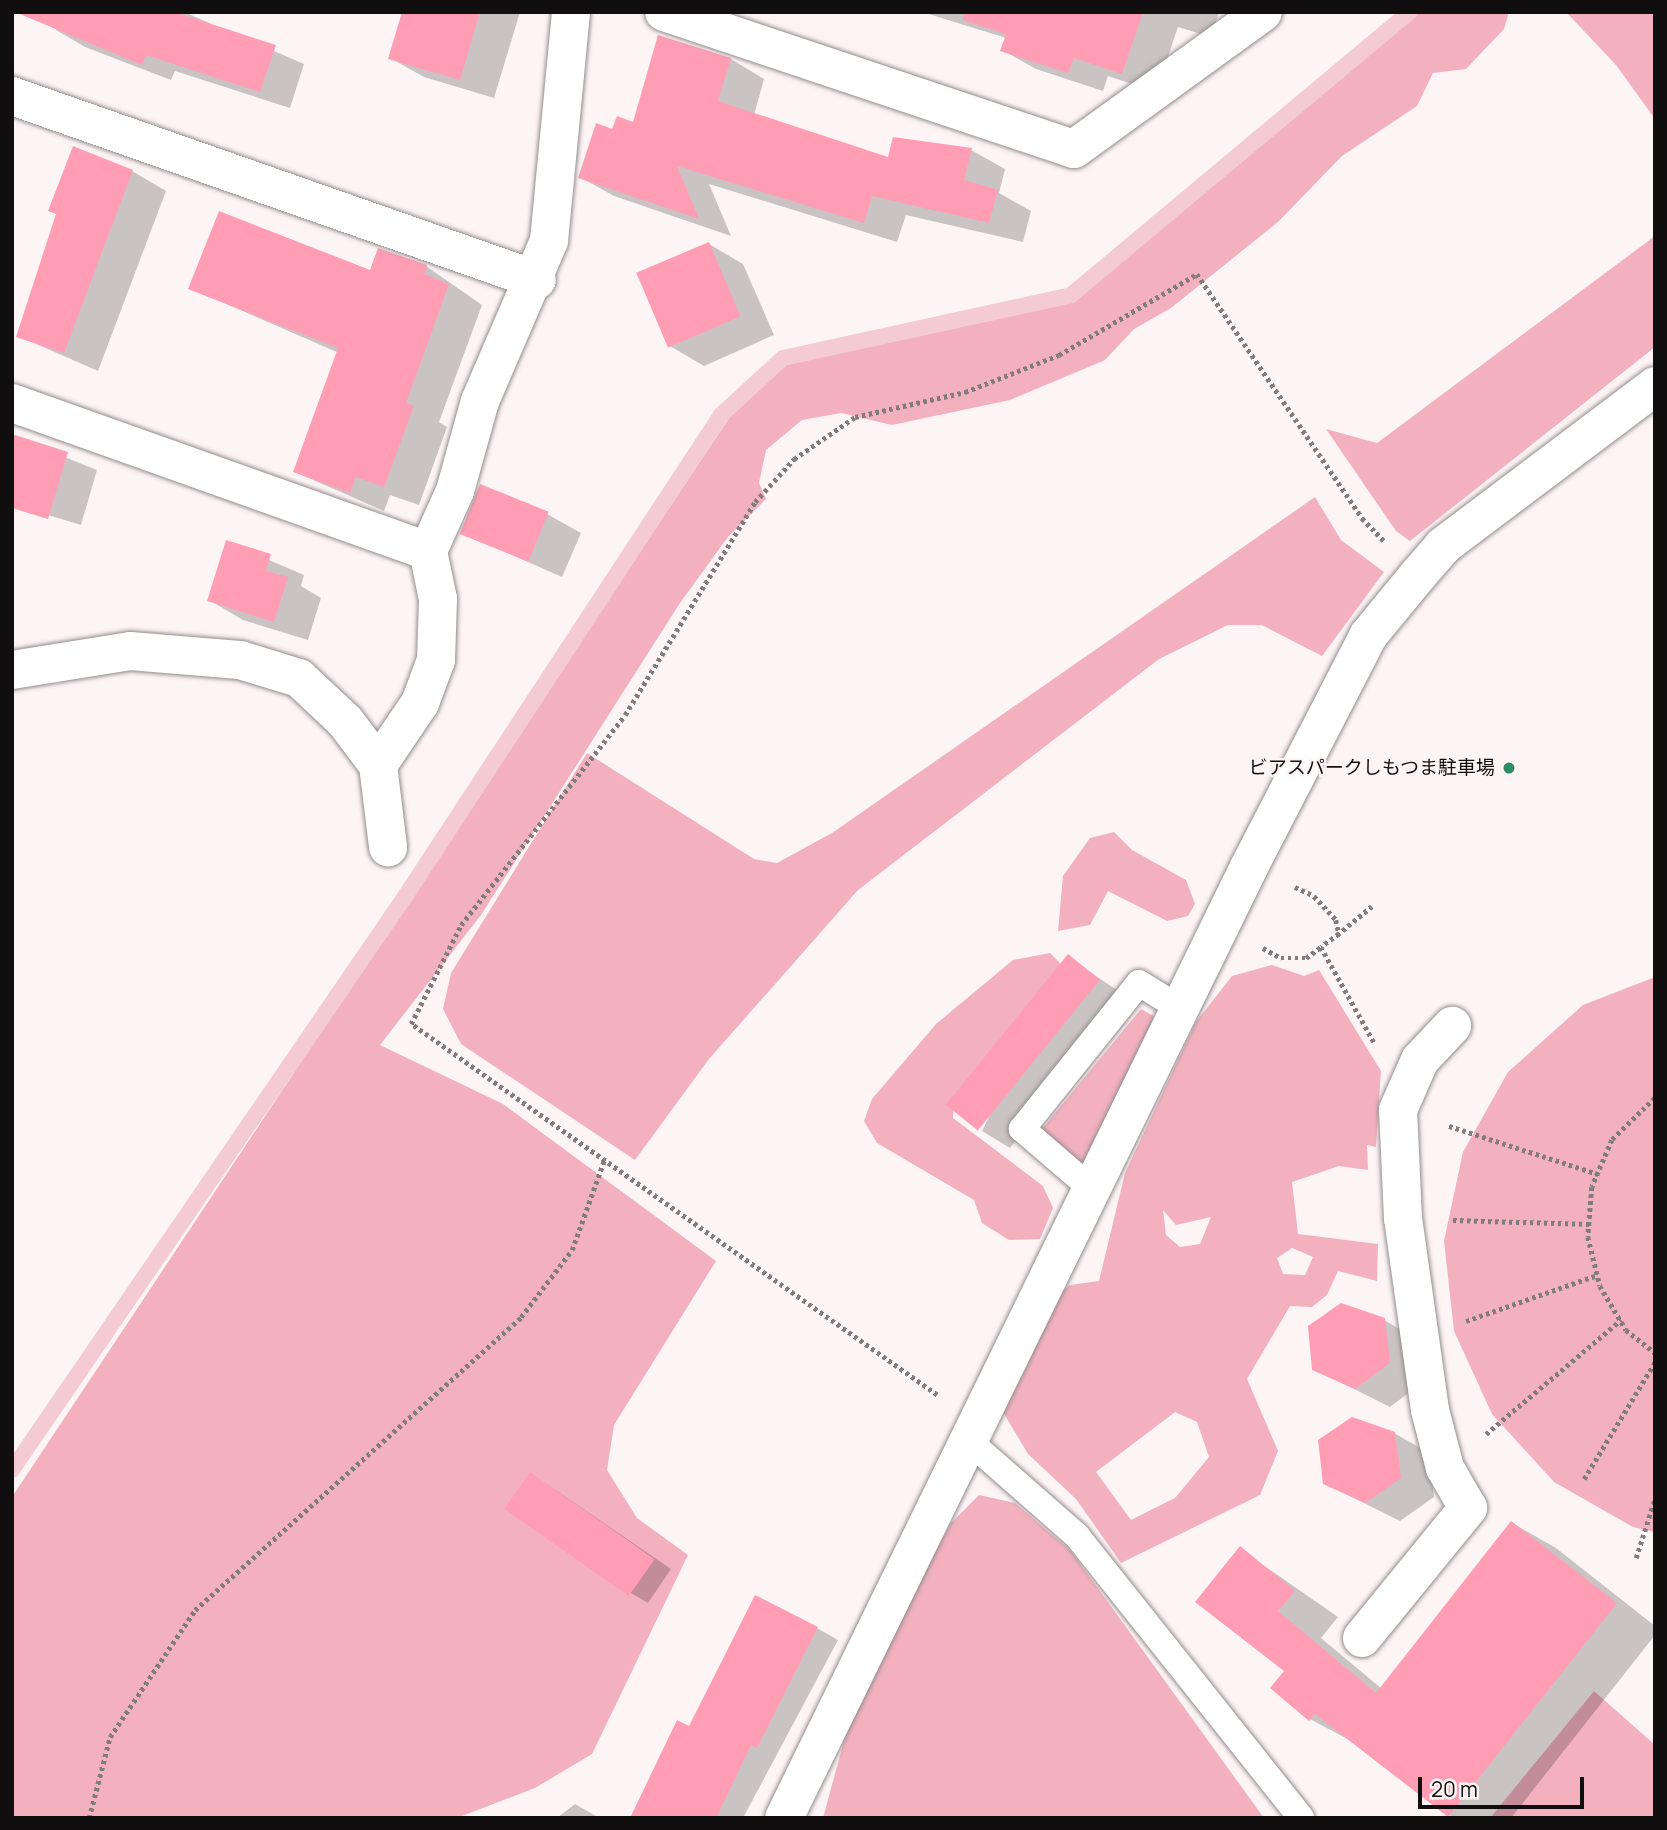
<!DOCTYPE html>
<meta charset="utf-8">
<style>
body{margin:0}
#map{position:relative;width:1667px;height:1830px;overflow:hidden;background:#fdf4f6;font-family:Manrope,"Noto Sans JP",sans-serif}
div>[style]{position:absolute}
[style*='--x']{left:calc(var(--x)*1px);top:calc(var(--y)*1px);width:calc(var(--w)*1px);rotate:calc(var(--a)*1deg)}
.green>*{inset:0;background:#f3b1c0}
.shadow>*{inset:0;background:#0003}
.stream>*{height:16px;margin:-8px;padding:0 8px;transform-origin:8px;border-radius:8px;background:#f4cbd3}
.building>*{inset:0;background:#ff9db4;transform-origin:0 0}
.path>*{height:4.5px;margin-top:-2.25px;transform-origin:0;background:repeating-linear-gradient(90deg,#827c7d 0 3.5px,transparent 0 7px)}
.roads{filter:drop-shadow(0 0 2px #938c8d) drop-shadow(0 0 2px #938c8d)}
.lane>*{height:26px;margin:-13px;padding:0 13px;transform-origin:13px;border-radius:13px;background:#fff}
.street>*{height:38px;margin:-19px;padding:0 19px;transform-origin:19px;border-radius:19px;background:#fff}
.secondary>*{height:38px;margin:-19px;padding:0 19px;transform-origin:19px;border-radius:19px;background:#fff}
.dots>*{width:19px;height:19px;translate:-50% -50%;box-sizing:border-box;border:4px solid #fdf4f6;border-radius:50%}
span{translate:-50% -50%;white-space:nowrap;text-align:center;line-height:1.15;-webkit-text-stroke:5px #fdf4f6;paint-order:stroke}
.poi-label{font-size:19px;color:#100e0e}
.right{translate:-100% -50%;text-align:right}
.frame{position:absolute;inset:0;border:14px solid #100e0e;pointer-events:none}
.scale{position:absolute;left:1418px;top:1777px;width:166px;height:32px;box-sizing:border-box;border:4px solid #100e0e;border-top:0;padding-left:9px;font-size:21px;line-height:24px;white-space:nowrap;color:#100e0e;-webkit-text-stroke:5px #fdf4f6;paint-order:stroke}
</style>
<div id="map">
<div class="green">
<div style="clip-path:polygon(1416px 12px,1509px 12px,1504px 29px,1466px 69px,1433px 73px,1417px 106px,1342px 156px,1278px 222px,1171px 308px,1134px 329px,1105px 360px,1010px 400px,892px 425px,841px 413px,802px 420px,766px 450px,759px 483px,766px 499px,728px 537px,680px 603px,481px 915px,380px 1045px,503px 1104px,716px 1261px,614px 1425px,607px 1470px,637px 1518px,688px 1555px,592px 1754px,535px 1788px,457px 1818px,12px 1818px,12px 1497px,731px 415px,786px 363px,1072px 300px)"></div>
<div style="clip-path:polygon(1566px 12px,1655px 12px,1655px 119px,1616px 65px)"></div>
<div style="clip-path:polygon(1655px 236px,1655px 347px,1410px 541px,1396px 531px,1326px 429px,1377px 443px)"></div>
<div style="clip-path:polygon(1315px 497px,1341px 540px,1384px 572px,1322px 656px,1262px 625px,1228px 625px,1159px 659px,858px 890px,709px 1059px,635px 1160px,461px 1044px,443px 1009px,451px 973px,587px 753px,754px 859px,777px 863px,832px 833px)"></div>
<div style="clip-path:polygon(1114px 832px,1132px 850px,1186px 880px,1195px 904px,1188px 916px,1167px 921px,1108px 891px,1090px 925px,1058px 931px,1063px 876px,1090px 838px)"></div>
<div style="clip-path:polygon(1050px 953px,1060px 963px,1058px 981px,954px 1095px,953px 1118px,1043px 1186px,1053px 1208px,1040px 1239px,1009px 1240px,982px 1223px,974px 1200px,877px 1143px,864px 1121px,872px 1099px,936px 1024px,1013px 960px)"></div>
<div style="clip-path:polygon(evenodd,1272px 965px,1304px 976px,1319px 970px,1381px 1071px,1376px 1147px,1367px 1145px,1368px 1170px,1339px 1166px,1292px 1182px,1298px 1234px,1378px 1244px,1377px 1281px,1338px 1271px,1327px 1295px,1312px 1307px,1290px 1306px,1247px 1379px,1278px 1451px,1260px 1495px,1121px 1563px,1076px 1499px,1028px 1454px,1003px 1412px,1028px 1364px,1024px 1349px,1044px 1304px,1070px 1285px,1099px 1281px,1125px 1173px,1196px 1022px,1232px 976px,1272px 965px,1163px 1210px,1176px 1225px,1211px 1217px,1200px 1244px,1180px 1247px,1166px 1235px,1163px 1210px,1272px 965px,1292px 1248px,1313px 1257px,1305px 1275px,1283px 1274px,1277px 1258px,1292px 1248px,1272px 965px,1175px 1412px,1197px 1422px,1209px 1457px,1175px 1498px,1131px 1520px,1096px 1472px,1175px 1412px)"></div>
<div style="clip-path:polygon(1655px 977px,1655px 1532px,1633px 1527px,1554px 1482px,1492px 1414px,1454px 1331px,1444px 1241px,1463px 1152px,1508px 1072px,1583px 1005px)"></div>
<div style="clip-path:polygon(1141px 1009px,1162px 1021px,1083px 1165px,1038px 1134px)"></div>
<div style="clip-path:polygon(979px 1495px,1015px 1503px,1071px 1551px,1264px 1818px,823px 1818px,855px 1700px,951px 1523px)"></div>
<div style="clip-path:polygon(1594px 1691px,1655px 1745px,1655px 1818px,1490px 1818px)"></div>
</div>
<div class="shadow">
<div style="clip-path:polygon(63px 12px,184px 12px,304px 64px,290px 108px,175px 71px,171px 80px,85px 47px,56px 30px)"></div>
<div style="clip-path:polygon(404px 12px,520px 12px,494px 98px,424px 77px,390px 58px)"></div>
<div style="clip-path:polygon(922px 12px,1219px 12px,1211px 37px,1178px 27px,1156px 92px,1108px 76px,1103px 91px,1036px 69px,1002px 50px,1006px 38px)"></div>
<div style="clip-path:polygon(731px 59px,764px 79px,754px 115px,889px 159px,971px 150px,1005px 169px,999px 193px,1031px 211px,1023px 242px,906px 215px,897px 242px,709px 184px,731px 236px,614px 196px,580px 177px,613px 131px,634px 124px)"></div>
<div style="clip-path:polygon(132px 171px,166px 191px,98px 371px,18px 336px)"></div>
<div style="clip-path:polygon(709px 244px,743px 264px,774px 335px,704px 366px,670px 346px)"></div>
<div style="clip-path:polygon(426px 266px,482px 305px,439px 422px,447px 427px,419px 505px,390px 495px,384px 511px,295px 472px,339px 353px,190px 288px)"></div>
<div style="clip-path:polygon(12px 436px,97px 470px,81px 525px,12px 504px)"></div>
<div style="clip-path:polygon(547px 514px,581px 533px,562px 577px,462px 533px)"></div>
<div style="clip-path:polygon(227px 542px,304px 575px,301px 586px,321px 598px,308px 640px,243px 620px,209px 600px)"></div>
<div style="clip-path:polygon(1068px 957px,1127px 997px,1010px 1148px,982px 1131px)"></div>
<div style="clip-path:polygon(1384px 1320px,1418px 1340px,1423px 1382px,1390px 1407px,1314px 1369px)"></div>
<div style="clip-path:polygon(1394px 1433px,1429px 1453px,1434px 1497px,1400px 1521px,1324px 1483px)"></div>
<div style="clip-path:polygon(547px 1484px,671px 1569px,648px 1603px,631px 1593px)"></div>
<div style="clip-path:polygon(1512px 1523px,1556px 1548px,1655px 1626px,1655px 1635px,1511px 1818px,1453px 1818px,1355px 1743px,1310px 1719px,1240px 1549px,1338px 1617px,1321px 1638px,1382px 1689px)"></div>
<div style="clip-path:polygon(817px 1628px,838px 1640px,743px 1818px,632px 1818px,689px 1728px)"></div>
<div style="clip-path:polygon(575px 1804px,596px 1816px,597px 1818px,557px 1818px)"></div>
</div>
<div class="stream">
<div style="--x:12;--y:1470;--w:697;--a:-55.58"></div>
<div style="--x:406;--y:895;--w:574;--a:-56.73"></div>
<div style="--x:721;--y:415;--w:84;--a:-42.6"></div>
<div style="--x:783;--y:358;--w:295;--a:-12.3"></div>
<div style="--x:1071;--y:295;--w:441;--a:-39.9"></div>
</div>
<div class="building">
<div style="clip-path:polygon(15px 12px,174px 12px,276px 45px,260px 92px,146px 55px,142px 65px)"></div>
<div style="clip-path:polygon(402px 12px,480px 12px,460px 80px,388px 59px)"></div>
<div style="clip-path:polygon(964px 12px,1143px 12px,1122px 74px,1074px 58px,1068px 73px,1000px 51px,1006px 34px,963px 20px)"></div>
<div style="clip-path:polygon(658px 35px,731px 58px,718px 101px,888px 157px,893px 137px,972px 148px,964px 180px,998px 190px,989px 223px,872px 196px,864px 223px,677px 166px,699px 219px,578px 178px,596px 123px,612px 129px,617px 116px,633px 122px)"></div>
<div style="clip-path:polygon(73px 146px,133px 170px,64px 353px,16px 337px,56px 214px,48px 211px)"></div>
<div style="clip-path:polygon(219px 211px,370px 270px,378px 248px,427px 265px,424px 274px,449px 284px,406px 403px,414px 406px,384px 487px,356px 477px,350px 493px,293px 472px,338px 348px,188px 289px)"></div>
<div style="left:709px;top:242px;width:81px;height:79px;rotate:67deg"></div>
<div style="clip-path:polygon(12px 434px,68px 452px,48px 519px,12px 508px)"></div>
<div style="left:480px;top:484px;width:74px;height:54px;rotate:22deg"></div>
<div style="clip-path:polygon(226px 540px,271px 554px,266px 571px,288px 577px,274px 622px,207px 601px)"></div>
<div style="left:1068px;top:954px;width:41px;height:194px;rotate:39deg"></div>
<div style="clip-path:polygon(1341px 1303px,1385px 1318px,1390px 1363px,1355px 1389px,1312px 1370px,1308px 1326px)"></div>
<div style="clip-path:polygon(1352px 1417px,1395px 1432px,1401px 1478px,1365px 1503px,1323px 1484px,1318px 1440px)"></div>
<div style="left:530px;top:1472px;width:152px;height:45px;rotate:35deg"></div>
<div style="clip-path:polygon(1511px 1521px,1617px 1603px,1448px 1817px,1315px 1714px,1309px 1721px,1270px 1688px,1284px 1671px,1195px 1602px,1240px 1546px,1295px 1591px,1278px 1611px,1376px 1693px)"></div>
<div style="clip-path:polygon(755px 1595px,818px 1627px,757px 1748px,751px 1745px,716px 1818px,630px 1818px,677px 1720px,689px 1726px)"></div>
</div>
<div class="path">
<div style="--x:1295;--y:887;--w:21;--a:25"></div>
<div style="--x:1314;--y:896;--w:33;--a:47"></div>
<div style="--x:1336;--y:920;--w:14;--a:78"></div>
<div style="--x:1339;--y:934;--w:22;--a:144"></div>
<div style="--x:1321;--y:947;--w:111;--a:60.9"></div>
<div style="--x:1337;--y:935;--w:45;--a:-39.6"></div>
<div style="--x:1263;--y:948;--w:21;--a:29"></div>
<div style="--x:1281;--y:958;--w:25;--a:0"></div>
<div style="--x:1306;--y:958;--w:20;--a:-37"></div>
<div style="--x:1655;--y:1098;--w:60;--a:135.7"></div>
<div style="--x:1612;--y:1140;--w:51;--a:113.1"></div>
<div style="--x:1592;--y:1187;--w:50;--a:94.6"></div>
<div style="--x:1588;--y:1237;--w:50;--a:76.2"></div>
<div style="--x:1600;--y:1286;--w:51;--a:59.4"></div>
<div style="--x:1626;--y:1330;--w:37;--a:38"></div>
<div style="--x:1449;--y:1126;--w:157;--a:17.9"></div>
<div style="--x:1453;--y:1220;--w:136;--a:1.7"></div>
<div style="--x:1466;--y:1321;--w:139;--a:-19.3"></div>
<div style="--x:937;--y:1395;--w:644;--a:-144.8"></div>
<div style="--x:411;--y:1024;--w:111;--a:-63.2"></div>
<div style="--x:461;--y:925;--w:266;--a:-52"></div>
<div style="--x:625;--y:715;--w:250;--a:-58.6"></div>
<div style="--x:755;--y:502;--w:58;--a:-47.8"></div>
<div style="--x:794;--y:459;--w:74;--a:-34.5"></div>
<div style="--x:855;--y:417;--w:113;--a:-12.8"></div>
<div style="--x:965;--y:392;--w:101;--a:-21.5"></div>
<div style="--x:1059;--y:355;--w:160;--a:-30.4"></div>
<div style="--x:1197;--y:274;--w:295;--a:55.9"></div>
<div style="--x:1362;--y:518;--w:33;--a:46"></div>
<div style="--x:1486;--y:1434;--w:177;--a:-40.2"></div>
<div style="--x:1584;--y:1479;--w:137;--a:-58.7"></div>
<div style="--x:1636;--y:1558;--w:63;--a:-72.4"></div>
<div style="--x:89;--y:1818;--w:84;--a:-75.5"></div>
<div style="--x:110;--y:1737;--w:153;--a:-56.2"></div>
<div style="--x:195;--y:1610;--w:438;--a:-41.9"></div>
<div style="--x:521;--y:1317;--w:84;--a:-52.7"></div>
<div style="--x:572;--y:1250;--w:98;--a:-70.3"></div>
</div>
<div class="roads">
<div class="lane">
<div style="--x:1093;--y:1190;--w:94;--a:-139.3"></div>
<div style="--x:1022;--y:1129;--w:187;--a:-51.3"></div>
<div style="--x:1139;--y:983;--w:49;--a:31.8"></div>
<div style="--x:969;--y:1441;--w:144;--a:41.3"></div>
<div style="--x:1077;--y:1536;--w:360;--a:51.5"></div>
</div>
<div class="street">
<div style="--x:664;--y:12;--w:432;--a:18.5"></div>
<div style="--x:1074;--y:149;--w:233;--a:-35.9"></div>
<div style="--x:12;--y:96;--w:556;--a:19.31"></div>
<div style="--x:12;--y:403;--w:442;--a:19.6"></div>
<div style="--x:12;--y:670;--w:120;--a:-9.1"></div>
<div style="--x:130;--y:651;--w:110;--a:4.7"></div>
<div style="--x:240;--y:660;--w:62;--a:17"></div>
<div style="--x:299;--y:678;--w:63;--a:43.1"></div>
<div style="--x:345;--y:721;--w:55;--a:53.1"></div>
<div style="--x:378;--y:765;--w:83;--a:83"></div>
<div style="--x:378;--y:765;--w:75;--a:-55.9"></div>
<div style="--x:420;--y:703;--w:46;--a:-69.6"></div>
<div style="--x:436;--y:660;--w:61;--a:-88.1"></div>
<div style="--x:438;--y:599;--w:49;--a:-101.8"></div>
<div style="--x:428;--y:551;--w:66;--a:-65.8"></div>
<div style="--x:455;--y:491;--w:93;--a:-74.5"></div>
<div style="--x:480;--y:401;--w:174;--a:-66.7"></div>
<div style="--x:549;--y:241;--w:230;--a:-84.5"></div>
<div style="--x:1362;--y:1638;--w:168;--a:-50.8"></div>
<div style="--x:1468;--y:1508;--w:46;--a:-119.9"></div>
<div style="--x:1445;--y:1468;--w:60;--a:-104.5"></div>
<div style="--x:1430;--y:1410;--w:193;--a:-98"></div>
<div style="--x:1403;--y:1219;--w:109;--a:-92.6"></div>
<div style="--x:1398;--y:1110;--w:55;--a:-66.3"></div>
<div style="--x:1420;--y:1060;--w:47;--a:-46.7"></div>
<div style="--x:784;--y:1818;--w:1059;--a:-63.94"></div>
</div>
<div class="secondary">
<div style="--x:1249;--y:867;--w:260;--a:-62.7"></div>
<div style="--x:1368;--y:636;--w:80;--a:-50.6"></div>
<div style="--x:1419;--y:574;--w:37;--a:-49"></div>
<div style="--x:1443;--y:546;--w:266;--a:-37"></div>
</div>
</div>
<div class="dots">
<div style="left:1509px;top:768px;background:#2e8c64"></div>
</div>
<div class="poi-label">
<span class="right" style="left:1495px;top:768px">ビアスパークしもつま駐車場</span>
</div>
<div class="frame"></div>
<div class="scale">20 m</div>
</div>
